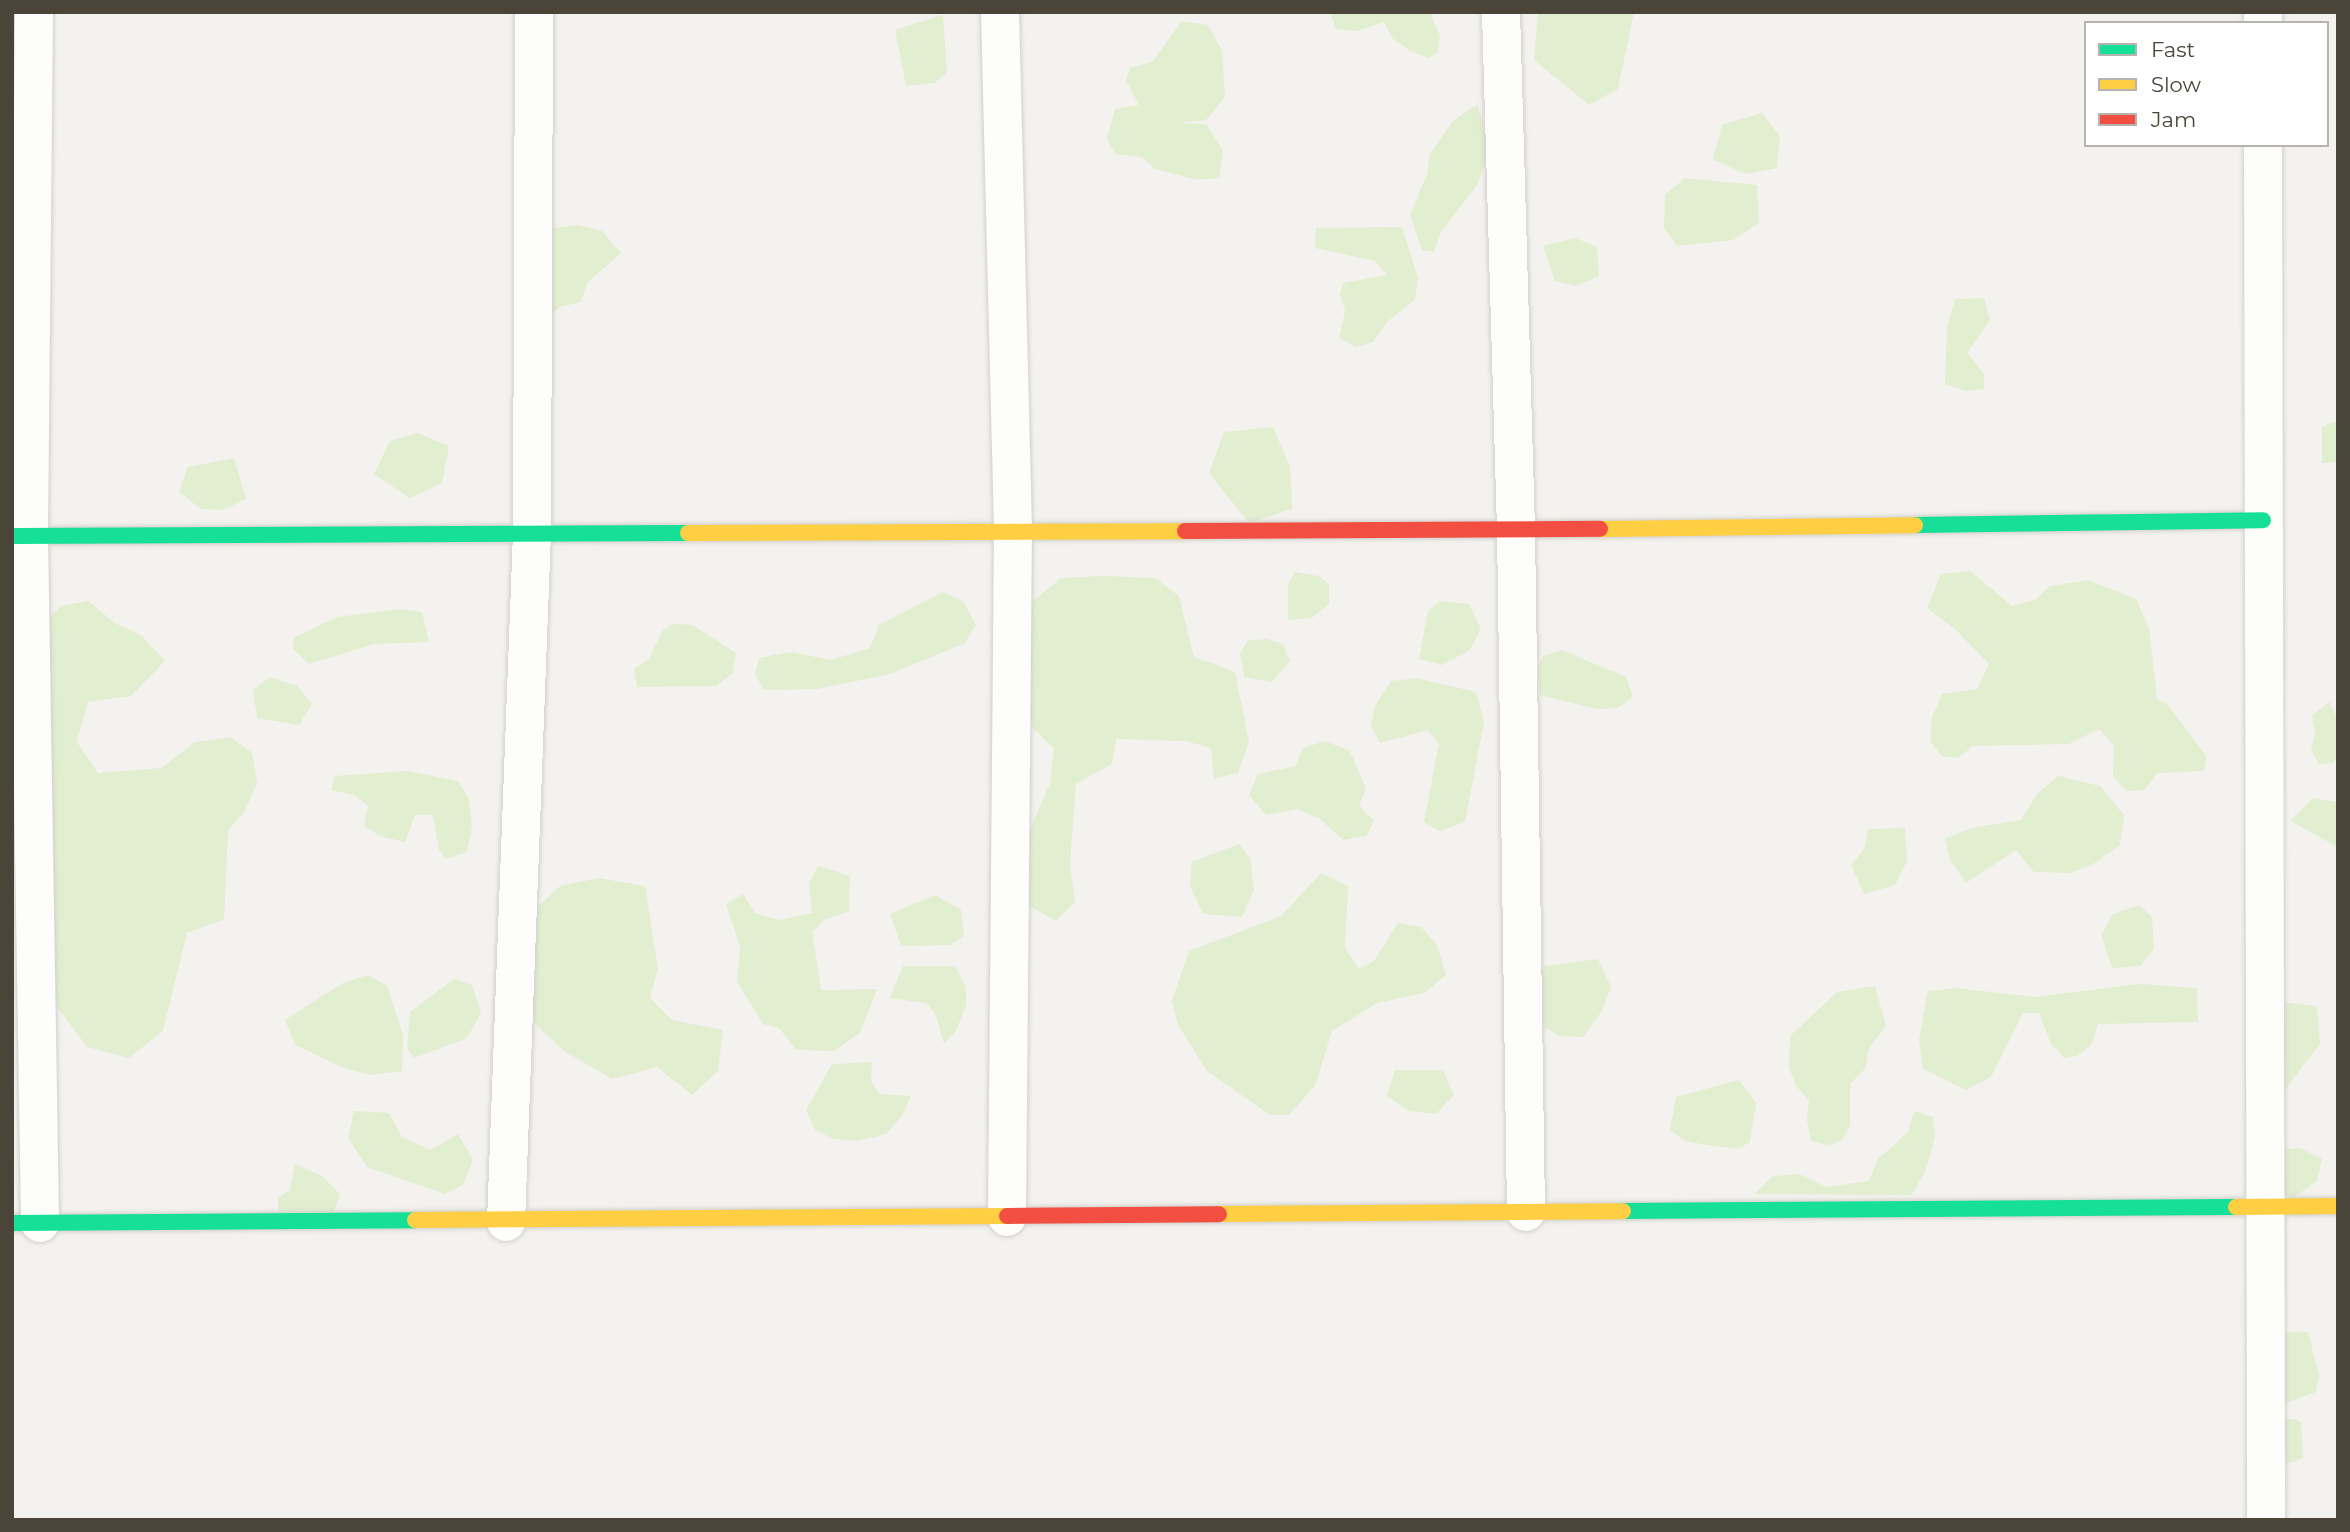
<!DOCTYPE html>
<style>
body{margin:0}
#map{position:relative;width:2350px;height:1532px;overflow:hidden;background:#f4f2ee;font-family:Montserrat,sans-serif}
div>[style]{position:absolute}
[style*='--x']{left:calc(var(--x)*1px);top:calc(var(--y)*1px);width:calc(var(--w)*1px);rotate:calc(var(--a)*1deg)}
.green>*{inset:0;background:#e1eecf}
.roads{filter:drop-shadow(0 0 2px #d2d0cb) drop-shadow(0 0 2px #d2d0cb)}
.street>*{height:38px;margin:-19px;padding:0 19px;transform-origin:19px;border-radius:19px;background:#fdfdfc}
.fast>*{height:16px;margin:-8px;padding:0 8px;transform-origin:8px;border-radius:8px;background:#16e098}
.slow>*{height:16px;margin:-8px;padding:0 8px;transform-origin:8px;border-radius:8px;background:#ffcf43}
.jam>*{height:16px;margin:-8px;padding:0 8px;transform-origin:8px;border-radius:8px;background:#f24e42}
span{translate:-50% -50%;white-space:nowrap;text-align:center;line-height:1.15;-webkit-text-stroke:6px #fff;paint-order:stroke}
.frame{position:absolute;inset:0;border:14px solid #4b4439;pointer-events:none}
.legend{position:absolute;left:2084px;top:21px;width:245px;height:126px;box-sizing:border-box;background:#fff;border:2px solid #b7b4b0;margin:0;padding:9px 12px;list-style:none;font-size:21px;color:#4b4439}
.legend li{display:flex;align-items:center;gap:14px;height:35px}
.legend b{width:35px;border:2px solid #b7b4b0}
</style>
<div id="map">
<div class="green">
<div style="clip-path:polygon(1330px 12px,1430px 12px,1440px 36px,1438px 52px,1429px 58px,1412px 52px,1393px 39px,1384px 22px,1357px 31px,1336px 29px)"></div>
<div style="clip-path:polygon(1538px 12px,1634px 12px,1618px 89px,1589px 105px,1534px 60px)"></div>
<div style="clip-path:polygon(943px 15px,947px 72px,935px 83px,906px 86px,895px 30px)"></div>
<div style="clip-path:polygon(1182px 21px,1208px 25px,1222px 51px,1225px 97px,1206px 120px,1177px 123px,1206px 124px,1223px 150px,1219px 178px,1197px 180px,1155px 169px,1142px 157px,1115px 154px,1107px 139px,1115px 109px,1139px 105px,1126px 80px,1130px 68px,1152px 62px)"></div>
<div style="clip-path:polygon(1477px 104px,1491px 149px,1477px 185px,1441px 232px,1434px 252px,1422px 250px,1410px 215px,1427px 174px,1430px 154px,1452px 122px)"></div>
<div style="clip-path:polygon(1762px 113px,1780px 136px,1777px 168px,1745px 174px,1713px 159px,1722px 125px)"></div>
<div style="clip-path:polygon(1685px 178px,1757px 185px,1759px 223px,1733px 240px,1677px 246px,1664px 228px,1665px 195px)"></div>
<div style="clip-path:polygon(578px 225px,602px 231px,621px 253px,587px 283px,581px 302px,560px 307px,546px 319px,548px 229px)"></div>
<div style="clip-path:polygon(1402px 227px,1418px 278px,1415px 300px,1388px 321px,1373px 342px,1356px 347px,1339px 338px,1345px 311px,1340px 294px,1343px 283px,1387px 275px,1375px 261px,1315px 248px,1316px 228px)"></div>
<div style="clip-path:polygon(1575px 238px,1597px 247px,1599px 276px,1576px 286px,1555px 281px,1543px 246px)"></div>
<div style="clip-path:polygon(1984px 298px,1990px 320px,1967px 353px,1984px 374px,1984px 389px,1966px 391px,1945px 384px,1947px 327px,1955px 299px)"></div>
<div style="clip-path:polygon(2338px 420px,2338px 462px,2322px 463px,2322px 427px)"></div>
<div style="clip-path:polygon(1273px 427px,1290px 467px,1292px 509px,1249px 523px,1209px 473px,1224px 432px)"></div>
<div style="clip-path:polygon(418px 433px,449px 446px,442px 483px,410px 498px,374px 474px,390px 441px)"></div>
<div style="clip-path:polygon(234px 458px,246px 499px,223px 510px,201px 509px,179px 492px,188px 467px)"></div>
<div style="clip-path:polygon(1970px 571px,2012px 606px,2035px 600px,2050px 586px,2088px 580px,2136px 599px,2149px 628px,2157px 699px,2167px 704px,2207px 757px,2204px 771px,2158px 773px,2144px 790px,2126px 791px,2113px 776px,2114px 745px,2099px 729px,2069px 744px,1973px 746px,1958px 758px,1941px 756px,1930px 741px,1932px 717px,1942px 694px,1977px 689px,1989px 664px,1954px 628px,1927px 608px,1941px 574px)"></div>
<div style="clip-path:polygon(1295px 572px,1318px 576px,1329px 584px,1329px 604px,1312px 618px,1288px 620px,1288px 584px)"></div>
<div style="clip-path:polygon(1104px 576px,1155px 578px,1179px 596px,1194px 657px,1235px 672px,1249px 742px,1238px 773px,1214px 779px,1211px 748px,1185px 741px,1116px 739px,1112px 764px,1076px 784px,1070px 865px,1075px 902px,1056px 921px,1025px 903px,1020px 854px,1050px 783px,1054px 749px,1033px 728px,1024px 694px,1022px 652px,1032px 602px,1061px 578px)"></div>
<div style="clip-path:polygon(943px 592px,964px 602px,976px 625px,965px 643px,890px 674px,817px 689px,764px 690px,755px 674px,759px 658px,790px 652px,831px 660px,870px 648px,879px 625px)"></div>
<div style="clip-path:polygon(88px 601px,115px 623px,142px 636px,165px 661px,131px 696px,88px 702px,77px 742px,98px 773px,161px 768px,195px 742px,231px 737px,252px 753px,257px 783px,244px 813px,228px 830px,224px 919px,187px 933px,163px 1031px,129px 1058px,87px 1047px,58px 1008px,42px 938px,45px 624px,60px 606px)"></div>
<div style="clip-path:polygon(1440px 601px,1469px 604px,1481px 629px,1470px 650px,1442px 665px,1419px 659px,1428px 611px)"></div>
<div style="clip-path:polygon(400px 609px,422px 612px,429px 642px,374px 644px,309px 664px,293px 649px,294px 638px,337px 617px)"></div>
<div style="clip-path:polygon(673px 624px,692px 625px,736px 653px,733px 673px,716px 686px,637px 687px,634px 669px,649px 659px,662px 631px)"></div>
<div style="clip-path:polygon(1267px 639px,1283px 644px,1290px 661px,1272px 682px,1244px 677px,1240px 653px,1248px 640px)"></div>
<div style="clip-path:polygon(1562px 650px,1626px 677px,1633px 697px,1618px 708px,1597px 709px,1540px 695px,1537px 669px,1543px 656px)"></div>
<div style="clip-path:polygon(270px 677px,297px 686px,312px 704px,299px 725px,257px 718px,253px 690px)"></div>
<div style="clip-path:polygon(1416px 678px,1476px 692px,1484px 722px,1465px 822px,1440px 831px,1424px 822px,1439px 743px,1427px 730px,1380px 743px,1371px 726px,1375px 706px,1391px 681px)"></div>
<div style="clip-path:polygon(2329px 702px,2338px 719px,2338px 757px,2333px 763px,2319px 764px,2311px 750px,2315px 734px,2312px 716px)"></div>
<div style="clip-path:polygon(1325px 741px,1350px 751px,1366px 789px,1359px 805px,1374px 821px,1366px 836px,1343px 840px,1320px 819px,1298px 809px,1266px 815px,1249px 795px,1258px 774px,1295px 766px,1303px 748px)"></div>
<div style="clip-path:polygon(408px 771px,458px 781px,469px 799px,472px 826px,467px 852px,446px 859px,439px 850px,433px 815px,415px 815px,405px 842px,380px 836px,364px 826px,368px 806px,354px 795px,331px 790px,335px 776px)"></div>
<div style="clip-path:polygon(2058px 776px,2100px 786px,2124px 815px,2120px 845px,2095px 863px,2071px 873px,2034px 872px,2016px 850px,1966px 883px,1950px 860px,1945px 838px,1976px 827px,2021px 820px,2037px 794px)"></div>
<div style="clip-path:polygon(2313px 798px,2338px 802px,2338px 847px,2290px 821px)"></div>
<div style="clip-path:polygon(1905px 828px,1907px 861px,1895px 885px,1864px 894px,1851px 865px,1864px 849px,1868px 829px)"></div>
<div style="clip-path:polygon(1239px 844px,1250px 858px,1254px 890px,1242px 917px,1203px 914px,1190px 886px,1192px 862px)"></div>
<div style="clip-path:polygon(818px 866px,850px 876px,849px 911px,826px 919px,812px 932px,821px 990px,877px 989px,860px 1033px,834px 1051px,796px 1050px,779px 1028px,763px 1024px,737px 982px,740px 946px,726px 904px,743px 894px,755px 913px,779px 920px,812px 913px,809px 883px)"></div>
<div style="clip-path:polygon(1321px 873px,1348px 886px,1345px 948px,1359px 969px,1374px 961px,1398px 923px,1421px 927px,1437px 945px,1446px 975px,1424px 993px,1377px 1003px,1332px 1031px,1315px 1086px,1289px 1115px,1270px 1115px,1207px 1071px,1178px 1025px,1172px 1000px,1189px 951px,1281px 916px)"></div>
<div style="clip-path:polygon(599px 878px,645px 886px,658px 969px,650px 998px,672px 1020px,723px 1030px,718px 1071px,692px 1095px,657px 1067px,612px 1079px,564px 1051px,529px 1018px,531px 913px,560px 886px)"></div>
<div style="clip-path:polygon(935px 895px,961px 910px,964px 936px,951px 945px,901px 946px,890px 914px)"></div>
<div style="clip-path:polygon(2139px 905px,2152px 917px,2154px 949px,2140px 966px,2112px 968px,2101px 935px,2113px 914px)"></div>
<div style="clip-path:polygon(1598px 959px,1611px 987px,1602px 1011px,1583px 1037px,1559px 1036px,1542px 1025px,1534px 985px,1544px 966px)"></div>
<div style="clip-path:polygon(903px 966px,955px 966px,966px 987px,966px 1005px,956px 1031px,944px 1044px,935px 1013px,926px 1003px,890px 998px)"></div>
<div style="clip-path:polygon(368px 975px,387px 986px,403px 1035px,402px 1071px,370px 1075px,341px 1067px,295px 1045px,285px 1020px,343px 983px)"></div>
<div style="clip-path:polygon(454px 979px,472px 985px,481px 1013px,467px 1038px,414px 1058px,407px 1048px,410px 1012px)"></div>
<div style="clip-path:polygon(2139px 984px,2197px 988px,2198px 1022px,2098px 1024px,2091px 1045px,2077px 1056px,2064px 1058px,2051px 1044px,2039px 1013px,2023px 1013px,1991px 1077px,1966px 1090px,1923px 1069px,1919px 1040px,1928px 991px,1957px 988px,2035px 997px)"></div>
<div style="clip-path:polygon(1875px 986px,1886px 1026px,1869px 1048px,1865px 1069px,1850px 1084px,1850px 1125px,1842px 1140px,1829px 1146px,1811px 1141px,1807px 1121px,1809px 1100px,1796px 1086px,1789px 1068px,1790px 1036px,1837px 992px)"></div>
<div style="clip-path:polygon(2280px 1002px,2317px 1006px,2320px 1044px,2274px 1104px)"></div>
<div style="clip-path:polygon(872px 1062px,871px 1080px,879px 1094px,911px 1096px,902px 1116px,886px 1134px,857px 1141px,834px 1139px,815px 1130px,806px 1110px,832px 1064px)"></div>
<div style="clip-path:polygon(1395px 1070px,1443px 1070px,1454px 1095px,1436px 1114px,1409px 1111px,1387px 1096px)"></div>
<div style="clip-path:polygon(1739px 1080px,1756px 1103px,1750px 1142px,1738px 1149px,1713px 1146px,1685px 1141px,1670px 1130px,1676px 1097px)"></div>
<div style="clip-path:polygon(354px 1111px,389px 1113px,402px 1137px,431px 1150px,458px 1134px,473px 1160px,463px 1185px,445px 1194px,367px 1167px,348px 1138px)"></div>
<div style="clip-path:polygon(1914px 1111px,1933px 1117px,1935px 1136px,1926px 1170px,1912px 1195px,1754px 1194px,1773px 1176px,1799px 1174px,1826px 1187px,1869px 1181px,1878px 1159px,1908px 1132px)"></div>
<div style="clip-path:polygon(2300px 1148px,2322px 1159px,2317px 1181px,2293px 1198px,2270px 1189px,2277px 1150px)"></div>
<div style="clip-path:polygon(295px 1164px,322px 1176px,340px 1194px,334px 1212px,278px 1215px,278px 1198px,290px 1189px)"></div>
<div style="clip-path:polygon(2284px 1332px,2308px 1332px,2319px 1376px,2316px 1392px,2283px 1404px)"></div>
<div style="clip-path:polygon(2294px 1419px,2301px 1422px,2303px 1458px,2274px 1469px,2274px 1421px)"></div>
</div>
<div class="roads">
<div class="street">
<div style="--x:34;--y:12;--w:523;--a:90.55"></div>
<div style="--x:29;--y:535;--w:688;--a:89.08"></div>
<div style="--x:1000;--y:12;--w:518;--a:88.56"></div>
<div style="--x:1013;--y:530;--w:687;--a:90.5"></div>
<div style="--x:1501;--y:12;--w:518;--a:88.34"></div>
<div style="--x:1516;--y:530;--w:682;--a:89.16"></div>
<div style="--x:2263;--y:12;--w:11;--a:90"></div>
<div style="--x:2263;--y:145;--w:1375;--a:89.87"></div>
<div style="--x:506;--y:1222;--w:690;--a:-87.84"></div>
<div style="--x:532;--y:532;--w:520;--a:-89.78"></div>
</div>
<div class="fast">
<div style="--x:1915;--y:525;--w:348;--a:-0.8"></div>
<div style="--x:12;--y:536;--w:676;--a:-0.25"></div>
<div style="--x:1623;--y:1211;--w:613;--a:-0.37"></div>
<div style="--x:12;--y:1223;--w:403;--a:-0.4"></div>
</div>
<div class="slow">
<div style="--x:1600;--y:529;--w:315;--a:-0.7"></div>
<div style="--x:688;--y:533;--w:497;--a:-0.2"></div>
<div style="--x:2236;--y:1207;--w:102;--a:-0.6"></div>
<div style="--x:1219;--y:1214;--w:404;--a:-0.4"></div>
<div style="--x:415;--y:1220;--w:592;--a:-0.39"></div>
</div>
<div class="jam">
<div style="--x:1185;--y:531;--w:415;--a:-0.3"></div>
<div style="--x:1007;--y:1216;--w:212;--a:-0.5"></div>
</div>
</div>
<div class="frame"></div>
<ul class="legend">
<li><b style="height:9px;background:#16e098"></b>Fast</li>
<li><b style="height:9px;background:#ffcf43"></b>Slow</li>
<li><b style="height:9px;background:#f24e42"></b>Jam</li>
</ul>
</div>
